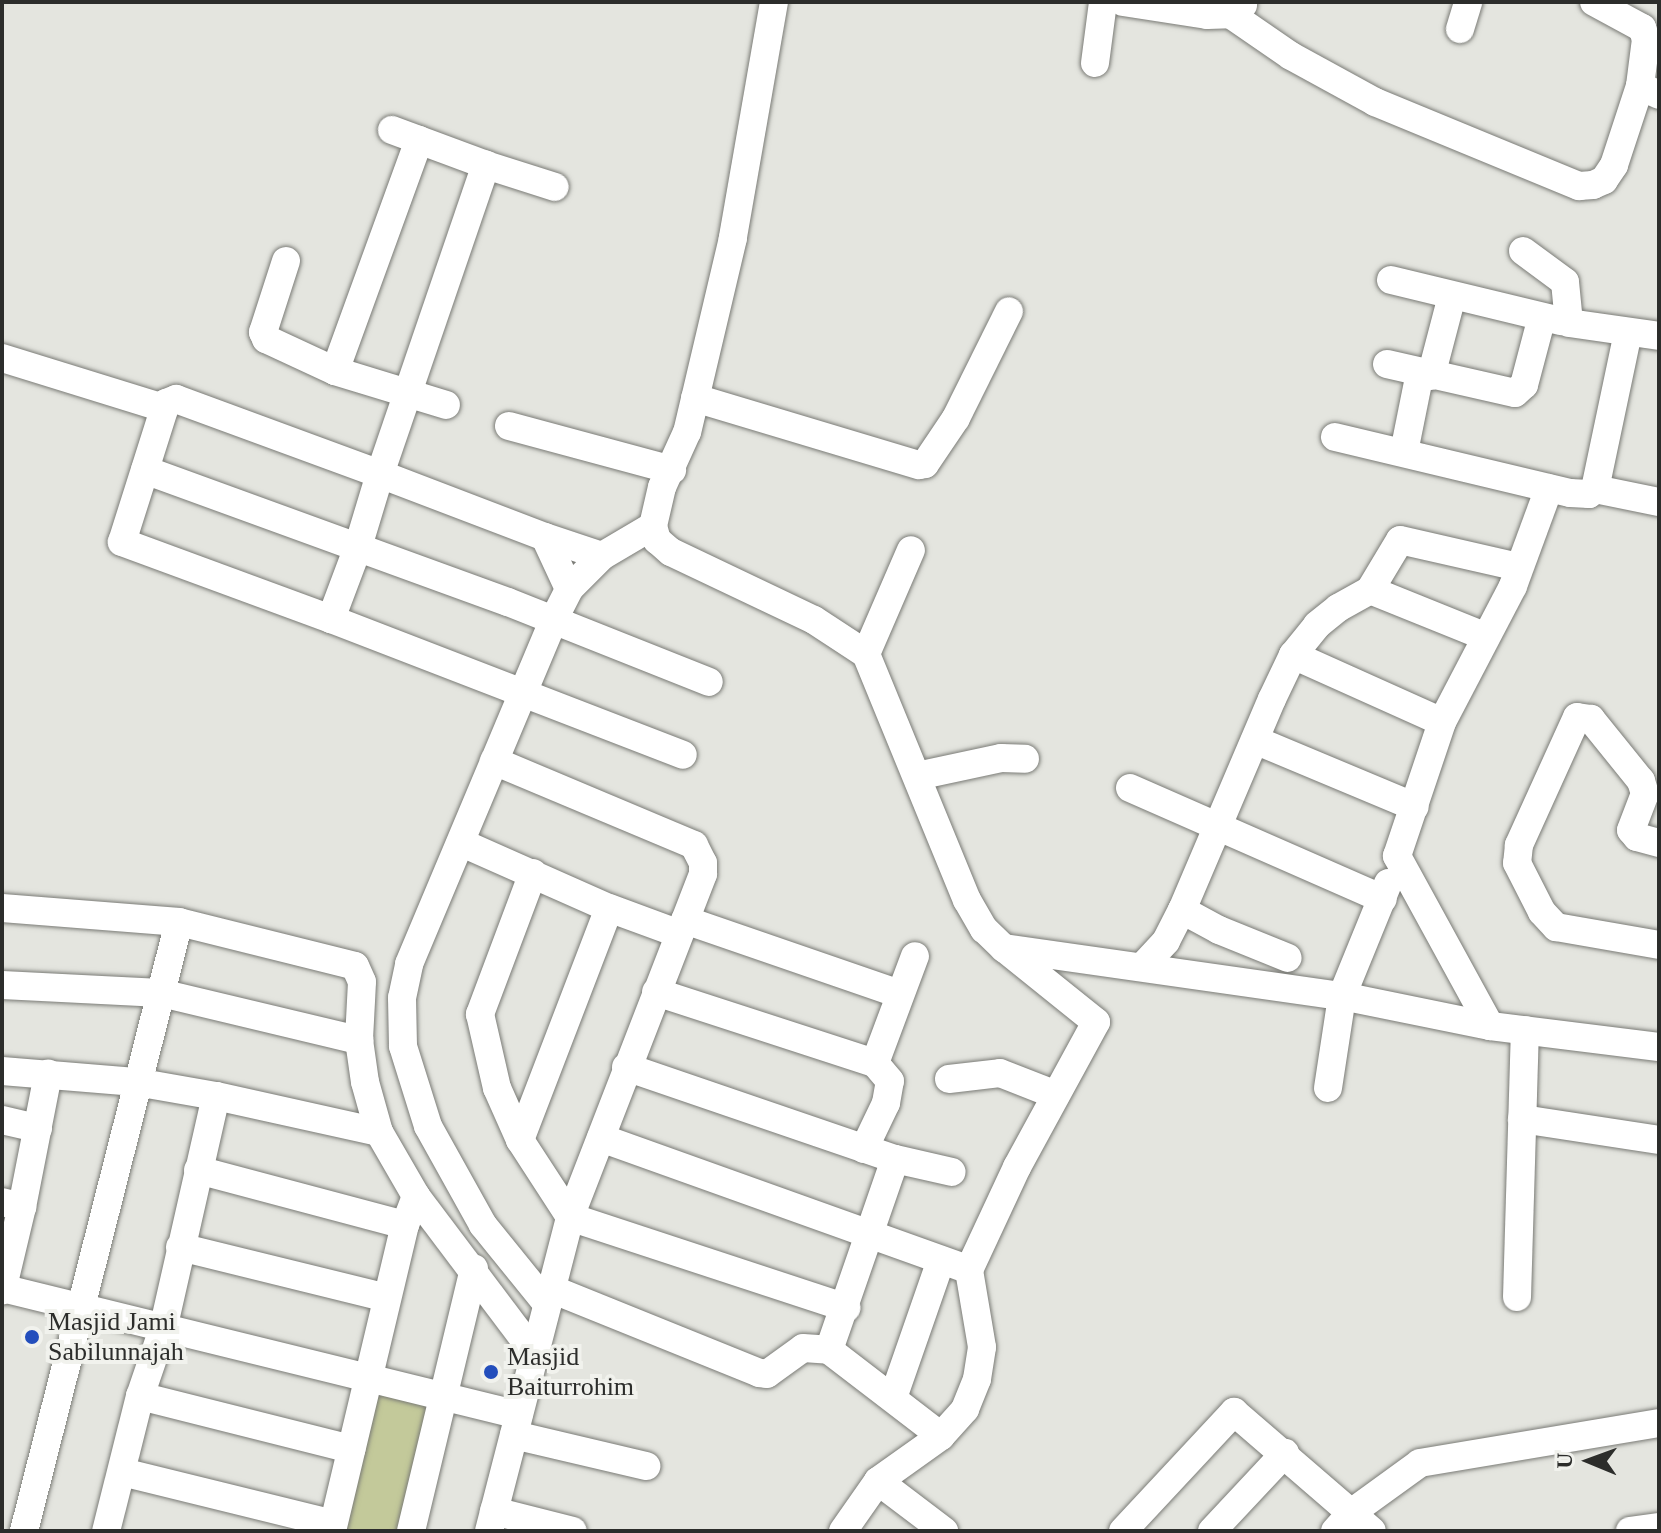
<!DOCTYPE html>
<style>
body{margin:0}
#map{position:relative;width:1661px;height:1533px;overflow:hidden;background:#e4e5df;font-family:"Times New Roman",serif}
div>[style]{position:absolute}
[style*='--x']{left:calc(var(--x)*1px);top:calc(var(--y)*1px);width:calc(var(--w)*1px);rotate:calc(var(--a)*1deg)}
.green>*{inset:0;background:#c3c99a}
.roads{filter:drop-shadow(0 0 2px #7a7b76) drop-shadow(0 0 2px #7a7b76)}
.minor>*{height:28px;margin:-14px;padding:0 14px;transform-origin:14px;border-radius:14px;background:#fff}
.dots>*{width:22px;height:22px;translate:-50% -50%;box-sizing:border-box;border:4px solid #f1f2ed;border-radius:50%}
span{translate:-50% -50%;white-space:nowrap;text-align:center;line-height:1.15;-webkit-text-stroke:8px #f1f2ed;paint-order:stroke}
.poi-label{font-size:26px;color:#2c2d2b}
.left{translate:0 -50%;text-align:left}
.frame{position:absolute;inset:0;border:4px solid #2c2d2b;pointer-events:none}
.north{position:absolute;left:1549px;top:1421px;width:80px;height:80px;-webkit-text-stroke:6px #f1f2ed;paint-order:stroke;rotate:271deg;font-size:22px;font-weight:700;line-height:32px;text-align:center;color:#2c2d2b}
.north::after{content:'';display:block;margin:auto;width:28px;height:36px;background:#2c2d2b;clip-path:polygon(50% 0,100% 100%,50% 72%,0 100%)}
</style>
<div id="map">
<div class="green">
<div style="clip-path:polygon(370px 1373px,444px 1391px,409px 1531px,329px 1531px)"></div>
</div>
<div class="roads">
<div class="minor">
<div style="--x:774;--y:2;--w:240;--a:99.9"></div>
<div style="--x:733;--y:238;--w:199;--a:103.3"></div>
<div style="--x:687;--y:432;--w:60;--a:114.4"></div>
<div style="--x:662;--y:487;--w:40;--a:103"></div>
<div style="--x:653;--y:526;--w:15;--a:74"></div>
<div style="--x:657;--y:540;--w:18;--a:41"></div>
<div style="--x:671;--y:552;--w:158;--a:25.4"></div>
<div style="--x:814;--y:620;--w:62;--a:33.2"></div>
<div style="--x:866;--y:654;--w:266;--a:67.7"></div>
<div style="--x:967;--y:900;--w:34;--a:60"></div>
<div style="--x:984;--y:929;--w:28;--a:44"></div>
<div style="--x:1004;--y:948;--w:341;--a:8.1"></div>
<div style="--x:1342;--y:996;--w:151;--a:11.5"></div>
<div style="--x:1490;--y:1026;--w:170;--a:7.1"></div>
<div style="--x:1123;--y:2;--w:85;--a:8.8"></div>
<div style="--x:1207;--y:15;--w:23;--a:-2"></div>
<div style="--x:1230;--y:14;--w:16;--a:-35"></div>
<div style="--x:1594;--y:2;--w:55;--a:28.4"></div>
<div style="--x:1642;--y:28;--w:12;--a:70"></div>
<div style="--x:1646;--y:39;--w:47;--a:97.3"></div>
<div style="--x:1230;--y:14;--w:74;--a:34.5"></div>
<div style="--x:1291;--y:56;--w:96;--a:28.7"></div>
<div style="--x:1375;--y:102;--w:221;--a:22.4"></div>
<div style="--x:1579;--y:186;--w:14;--a:-4"></div>
<div style="--x:1593;--y:185;--w:12;--a:-24"></div>
<div style="--x:1604;--y:180;--w:18;--a:-56"></div>
<div style="--x:1614;--y:165;--w:83;--a:-71.8"></div>
<div style="--x:1640;--y:86;--w:21;--a:25"></div>
<div style="--x:1460;--y:29;--w:28;--a:-73"></div>
<div style="--x:1095;--y:63;--w:62;--a:-82.5"></div>
<div style="--x:392;--y:130;--w:100;--a:20.4"></div>
<div style="--x:1523;--y:251;--w:52;--a:36.4"></div>
<div style="--x:1565;--y:282;--w:41;--a:84.4"></div>
<div style="--x:1569;--y:323;--w:91;--a:8.2"></div>
<div style="--x:286;--y:261;--w:75;--a:107.9"></div>
<div style="--x:263;--y:332;--w:8;--a:67"></div>
<div style="--x:266;--y:339;--w:76;--a:24.9"></div>
<div style="--x:335;--y:371;--w:116;--a:17"></div>
<div style="--x:1391;--y:280;--w:175;--a:13.6"></div>
<div style="--x:2;--y:358;--w:170;--a:17.2"></div>
<div style="--x:1387;--y:364;--w:131;--a:12.8"></div>
<div style="--x:1515;--y:393;--w:12;--a:-42"></div>
<div style="--x:1524;--y:385;--w:70;--a:-75.2"></div>
<div style="--x:335;--y:371;--w:246;--a:-70"></div>
<div style="--x:1431;--y:376;--w:83;--a:-75.3"></div>
<div style="--x:695;--y:398;--w:234;--a:16.7"></div>
<div style="--x:919;--y:465;--w:6;--a:-9"></div>
<div style="--x:925;--y:464;--w:55;--a:-56"></div>
<div style="--x:956;--y:418;--w:119;--a:-63.6"></div>
<div style="--x:509;--y:426;--w:169;--a:15.1"></div>
<div style="--x:1335;--y:437;--w:242;--a:13.4"></div>
<div style="--x:1570;--y:493;--w:19;--a:3"></div>
<div style="--x:1589;--y:494;--w:8;--a:-40"></div>
<div style="--x:1595;--y:489;--w:160;--a:-78.1"></div>
<div style="--x:1404;--y:452;--w:81;--a:-78.6"></div>
<div style="--x:145;--y:470;--w:386;--a:20"></div>
<div style="--x:508;--y:602;--w:216;--a:21.7"></div>
<div style="--x:1595;--y:489;--w:65;--a:11.5"></div>
<div style="--x:545;--y:537;--w:177;--a:-159.1"></div>
<div style="--x:380;--y:474;--w:76;--a:106.8"></div>
<div style="--x:358;--y:547;--w:77;--a:110.6"></div>
<div style="--x:331;--y:619;--w:377;--a:21.1"></div>
<div style="--x:569;--y:589;--w:57;--a:-114.8"></div>
<div style="--x:545;--y:537;--w:60;--a:18.4"></div>
<div style="--x:602;--y:556;--w:59;--a:-30.5"></div>
<div style="--x:1370;--y:590;--w:123;--a:22"></div>
<div style="--x:331;--y:619;--w:223;--a:-159.8"></div>
<div style="--x:122;--y:542;--w:146;--a:-72.4"></div>
<div style="--x:166;--y:403;--w:11;--a:-22"></div>
<div style="--x:176;--y:399;--w:217;--a:20.2"></div>
<div style="--x:380;--y:474;--w:327;--a:-71.1"></div>
<div style="--x:486;--y:165;--w:72;--a:17.7"></div>
<div style="--x:866;--y:654;--w:113;--a:-66.6"></div>
<div style="--x:1293;--y:655;--w:163;--a:24.2"></div>
<div style="--x:1255;--y:740;--w:173;--a:22.7"></div>
<div style="--x:917;--y:776;--w:86;--a:-12.1"></div>
<div style="--x:1001;--y:758;--w:24;--a:2"></div>
<div style="--x:1130;--y:788;--w:276;--a:23.7"></div>
<div style="--x:462;--y:843;--w:161;--a:23.9"></div>
<div style="--x:609;--y:908;--w:72;--a:20.2"></div>
<div style="--x:1659;--y:843;--w:23;--a:-165"></div>
<div style="--x:1637;--y:837;--w:9;--a:-131"></div>
<div style="--x:1631;--y:830;--w:39;--a:-69"></div>
<div style="--x:1645;--y:794;--w:14;--a:-107"></div>
<div style="--x:1641;--y:781;--w:80;--a:-128.9"></div>
<div style="--x:1591;--y:719;--w:14;--a:-172"></div>
<div style="--x:1577;--y:717;--w:141;--a:114.4"></div>
<div style="--x:1519;--y:845;--w:18;--a:96"></div>
<div style="--x:1517;--y:863;--w:55;--a:63"></div>
<div style="--x:1542;--y:912;--w:21;--a:47"></div>
<div style="--x:1556;--y:927;--w:105;--a:9.9"></div>
<div style="--x:533;--y:873;--w:151;--a:110.6"></div>
<div style="--x:480;--y:1014;--w:76;--a:77.1"></div>
<div style="--x:497;--y:1088;--w:57;--a:66.1"></div>
<div style="--x:520;--y:1140;--w:92;--a:57"></div>
<div style="--x:570;--y:1217;--w:291;--a:18.2"></div>
<div style="--x:2;--y:908;--w:178;--a:4.5"></div>
<div style="--x:179;--y:922;--w:181;--a:14"></div>
<div style="--x:355;--y:966;--w:17;--a:66"></div>
<div style="--x:362;--y:982;--w:58;--a:93"></div>
<div style="--x:359;--y:1040;--w:42;--a:81.9"></div>
<div style="--x:365;--y:1082;--w:52;--a:74.4"></div>
<div style="--x:379;--y:1132;--w:74;--a:60"></div>
<div style="--x:416;--y:1196;--w:194;--a:53"></div>
<div style="--x:1182;--y:910;--w:42;--a:28.4"></div>
<div style="--x:1219;--y:930;--w:74;--a:22.1"></div>
<div style="--x:685;--y:920;--w:227;--a:19"></div>
<div style="--x:1142;--y:967;--w:35;--a:-47"></div>
<div style="--x:1166;--y:941;--w:35;--a:-63"></div>
<div style="--x:1182;--y:910;--w:229;--a:-66.9"></div>
<div style="--x:1272;--y:699;--w:49;--a:-64.5"></div>
<div style="--x:1293;--y:655;--w:38;--a:-51"></div>
<div style="--x:1317;--y:625;--w:27;--a:-39"></div>
<div style="--x:1338;--y:608;--w:37;--a:-29"></div>
<div style="--x:1370;--y:590;--w:58;--a:-59"></div>
<div style="--x:1400;--y:540;--w:122;--a:12.8"></div>
<div style="--x:2;--y:985;--w:159;--a:2.9"></div>
<div style="--x:161;--y:993;--w:204;--a:13.4"></div>
<div style="--x:656;--y:992;--w:230;--a:18"></div>
<div style="--x:875;--y:1063;--w:114;--a:-69.5"></div>
<div style="--x:1490;--y:1026;--w:194;--a:-118.7"></div>
<div style="--x:1397;--y:856;--w:141;--a:-71.4"></div>
<div style="--x:1442;--y:722;--w:153;--a:-62.4"></div>
<div style="--x:1513;--y:586;--w:104;--a:-69.8"></div>
<div style="--x:626;--y:1067;--w:284;--a:18.9"></div>
<div style="--x:2;--y:1071;--w:134;--a:4.7"></div>
<div style="--x:136;--y:1082;--w:81;--a:9.9"></div>
<div style="--x:216;--y:1096;--w:239;--a:102.8"></div>
<div style="--x:163;--y:1329;--w:71;--a:108.9"></div>
<div style="--x:140;--y:1396;--w:139;--a:104.1"></div>
<div style="--x:949;--y:1079;--w:51;--a:-6.7"></div>
<div style="--x:1000;--y:1073;--w:60;--a:21.4"></div>
<div style="--x:1328;--y:1088;--w:93;--a:-81.3"></div>
<div style="--x:1342;--y:996;--w:122;--a:-67.8"></div>
<div style="--x:216;--y:1096;--w:167;--a:12.5"></div>
<div style="--x:1522;--y:1119;--w:139;--a:8.7"></div>
<div style="--x:2;--y:1120;--w:37;--a:13"></div>
<div style="--x:601;--y:1138;--w:391;--a:19.7"></div>
<div style="--x:520;--y:1140;--w:248;--a:-69"></div>
<div style="--x:864;--y:1149;--w:51;--a:-64.4"></div>
<div style="--x:886;--y:1103;--w:22;--a:-80"></div>
<div style="--x:890;--y:1081;--w:23;--a:-130"></div>
<div style="--x:198;--y:1170;--w:214;--a:14.9"></div>
<div style="--x:2;--y:1202;--w:21;--a:14"></div>
<div style="--x:22;--y:1207;--w:86;--a:103.4"></div>
<div style="--x:22;--y:1207;--w:136;--a:-78.9"></div>
<div style="--x:180;--y:1247;--w:213;--a:13.8"></div>
<div style="--x:2;--y:1288;--w:532;--a:13.8"></div>
<div style="--x:549;--y:1288;--w:227;--a:22"></div>
<div style="--x:759;--y:1373;--w:8;--a:7"></div>
<div style="--x:767;--y:1374;--w:44;--a:-35.8"></div>
<div style="--x:803;--y:1348;--w:26;--a:4"></div>
<div style="--x:1517;--y:1297;--w:267;--a:-88.3"></div>
<div style="--x:547;--y:1304;--w:102;--a:-129"></div>
<div style="--x:483;--y:1225;--w:113;--a:-119.1"></div>
<div style="--x:428;--y:1126;--w:84;--a:-107.4"></div>
<div style="--x:403;--y:1046;--w:48;--a:-91.2"></div>
<div style="--x:402;--y:998;--w:35;--a:-78"></div>
<div style="--x:409;--y:964;--w:370;--a:-67.2"></div>
<div style="--x:552;--y:623;--w:38;--a:-63"></div>
<div style="--x:569;--y:589;--w:47;--a:-45"></div>
<div style="--x:140;--y:1396;--w:218;--a:14.1"></div>
<div style="--x:893;--y:1398;--w:146;--a:-70.8"></div>
<div style="--x:514;--y:1435;--w:136;--a:13.2"></div>
<div style="--x:941;--y:1436;--w:141;--a:-142.5"></div>
<div style="--x:829;--y:1350;--w:202;--a:-70.9"></div>
<div style="--x:895;--y:1159;--w:58;--a:12.8"></div>
<div style="--x:122;--y:1472;--w:217;--a:13.8"></div>
<div style="--x:878;--y:1481;--w:83;--a:37.1"></div>
<div style="--x:494;--y:1511;--w:81;--a:14.2"></div>
<div style="--x:24;--y:1531;--w:628;--a:-75.72"></div>
<div style="--x:332;--y:1531;--w:315;--a:-76.6"></div>
<div style="--x:405;--y:1225;--w:31;--a:-69"></div>
<div style="--x:411;--y:1531;--w:270;--a:-76.5"></div>
<div style="--x:489;--y:1531;--w:324;--a:-75.5"></div>
<div style="--x:570;--y:1217;--w:368;--a:-68.8"></div>
<div style="--x:703;--y:874;--w:11;--a:-90"></div>
<div style="--x:703;--y:863;--w:20;--a:-117"></div>
<div style="--x:694;--y:845;--w:217;--a:-157.2"></div>
<div style="--x:843;--y:1531;--w:61;--a:-55"></div>
<div style="--x:878;--y:1481;--w:77;--a:-35.5"></div>
<div style="--x:941;--y:1436;--w:36;--a:-48"></div>
<div style="--x:965;--y:1409;--w:32;--a:-68"></div>
<div style="--x:977;--y:1379;--w:32;--a:-81"></div>
<div style="--x:982;--y:1347;--w:78;--a:-99.6"></div>
<div style="--x:969;--y:1270;--w:114;--a:-65"></div>
<div style="--x:1017;--y:1167;--w:165;--a:-61.4"></div>
<div style="--x:1096;--y:1022;--w:118;--a:-141.2"></div>
<div style="--x:1123;--y:1531;--w:163;--a:-47"></div>
<div style="--x:1234;--y:1412;--w:182;--a:40.8"></div>
<div style="--x:1212;--y:1531;--w:107;--a:-46.9"></div>
<div style="--x:1335;--y:1531;--w:24;--a:-48"></div>
<div style="--x:1351;--y:1513;--w:85;--a:-35.9"></div>
<div style="--x:1420;--y:1463;--w:242;--a:-9.5"></div>
<div style="--x:1630;--y:1531;--w:29;--a:-8"></div>
</div>
</div>
<div class="dots">
<div style="left:32px;top:1337px;background:#234ebc"></div>
<div style="left:491px;top:1372px;background:#234ebc"></div>
</div>
<div class="poi-label">
<span class="left" style="left:48px;top:1337px">Masjid Jami<br>Sabilunnajah</span>
<span class="left" style="left:507px;top:1372px">Masjid<br>Baiturrohim</span>
</div>
<div class="frame"></div>
<div class="north">U</div>
</div>
